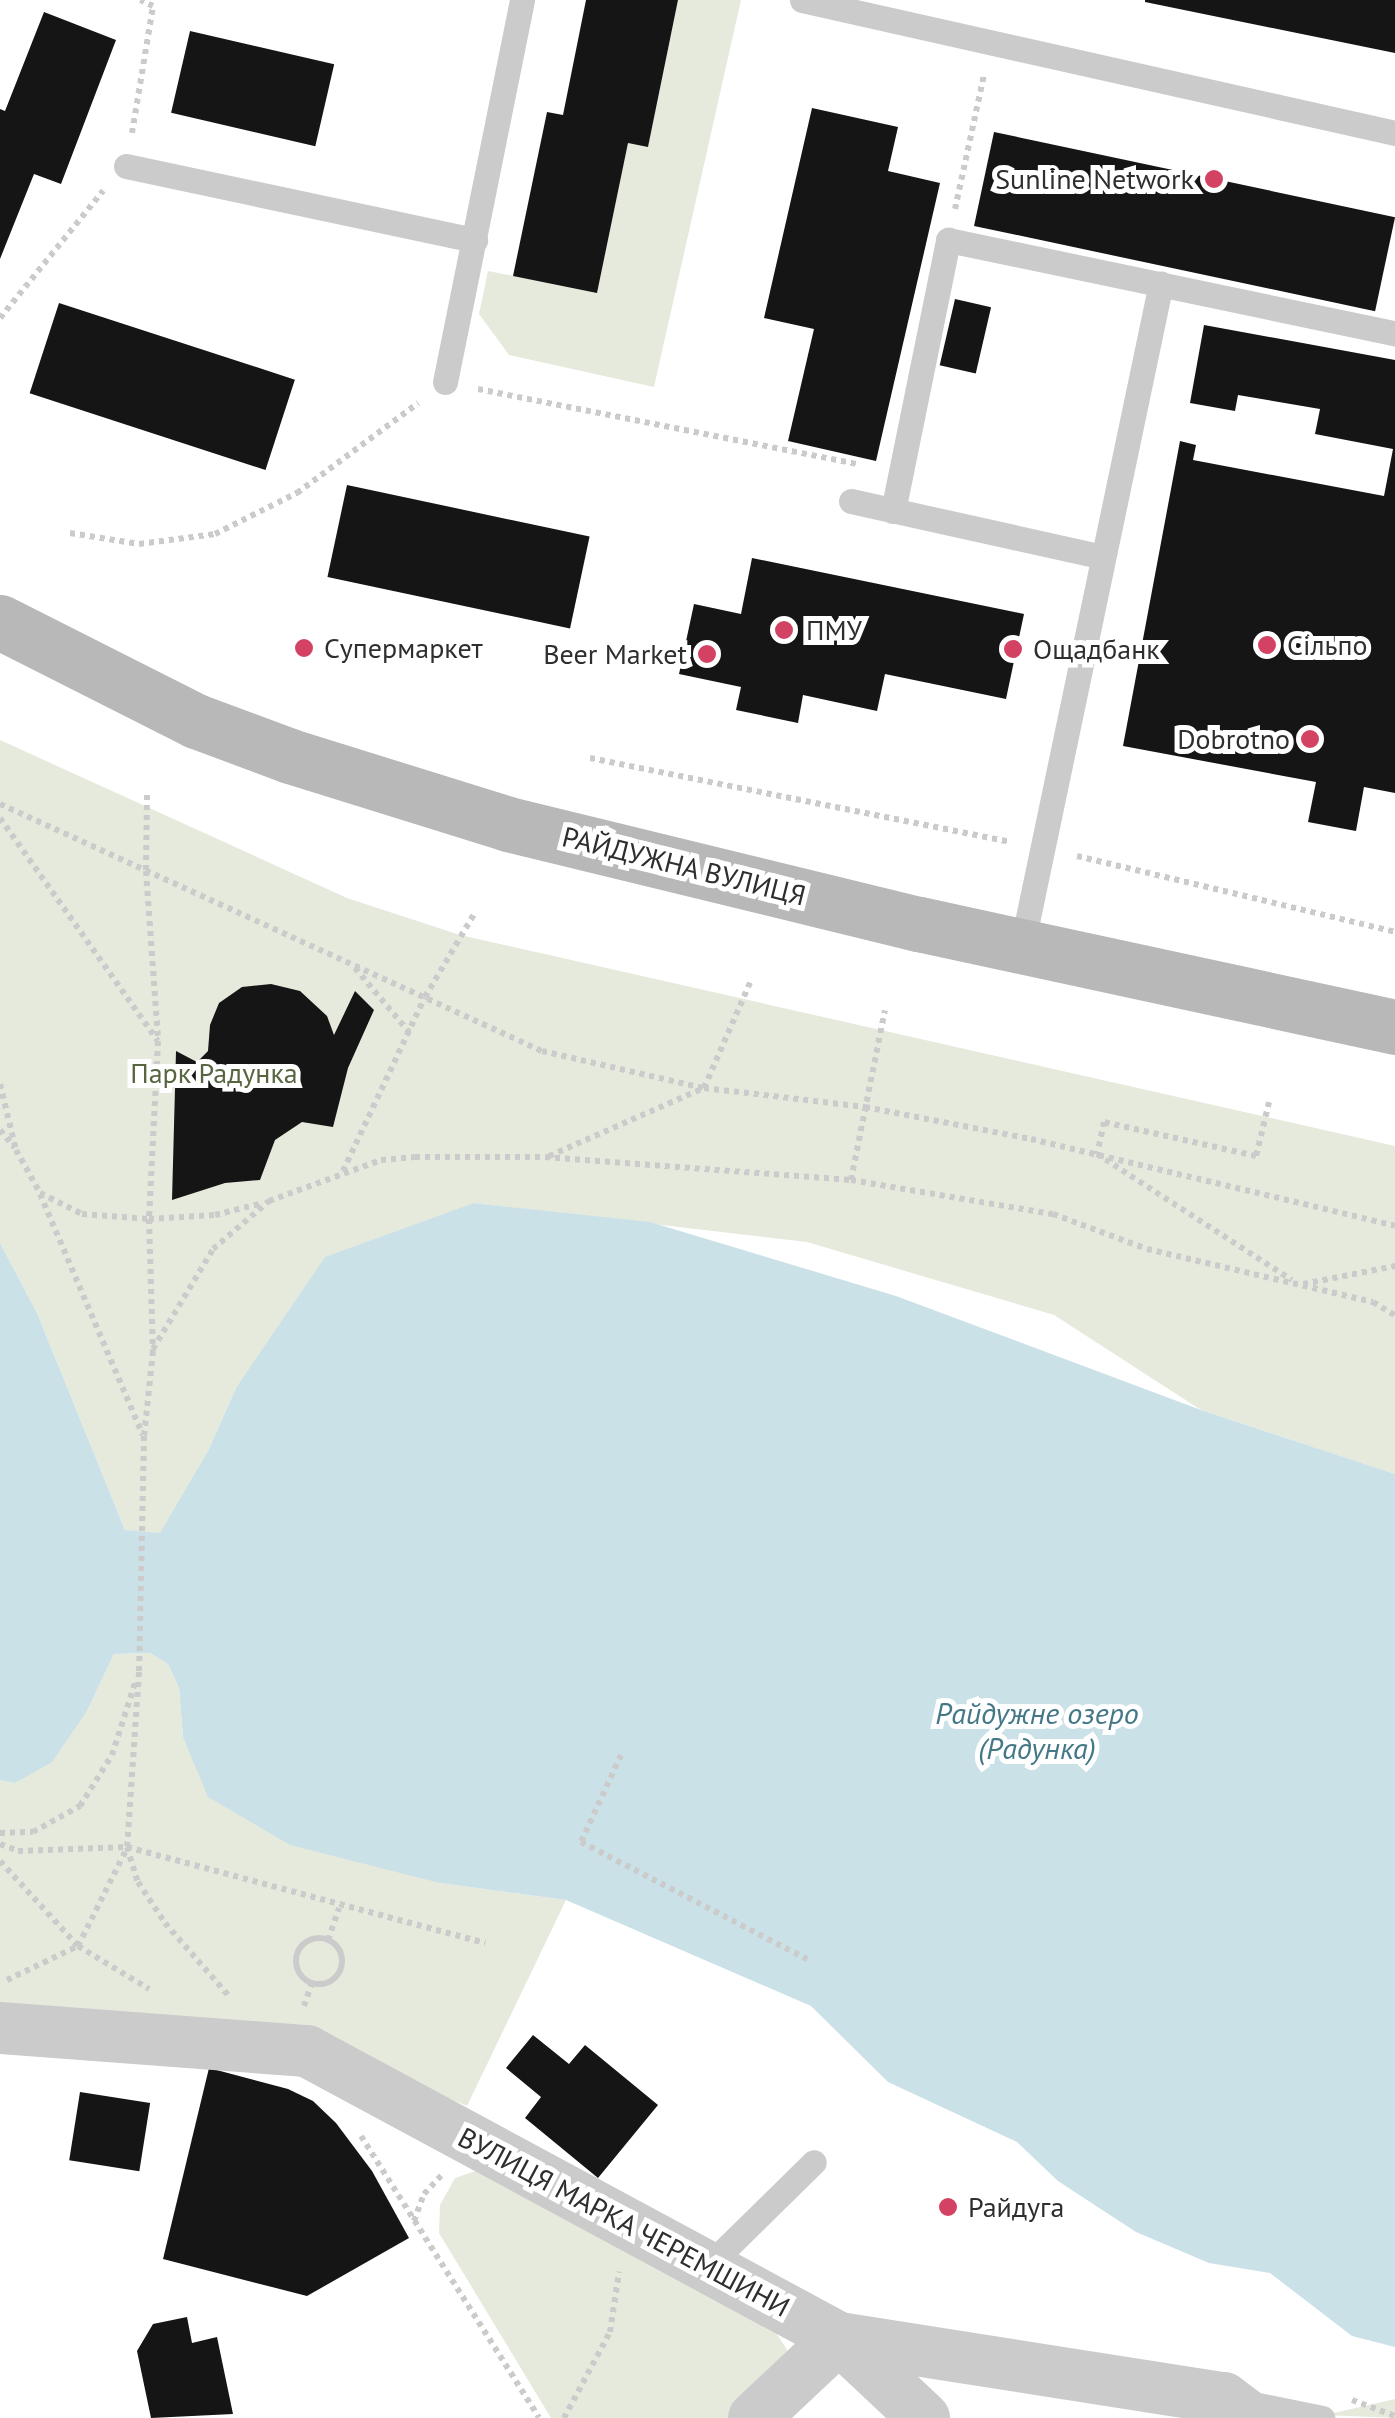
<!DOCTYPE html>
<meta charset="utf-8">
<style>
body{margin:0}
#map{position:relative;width:1395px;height:2418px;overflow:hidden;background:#fff;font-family:"PT Sans",sans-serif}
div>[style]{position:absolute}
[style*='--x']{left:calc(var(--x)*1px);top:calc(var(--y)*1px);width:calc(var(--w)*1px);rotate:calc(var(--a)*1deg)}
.green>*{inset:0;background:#e6eadd}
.water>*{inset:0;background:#cbe1e8}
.building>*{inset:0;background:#151515;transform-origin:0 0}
.path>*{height:6px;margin-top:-3px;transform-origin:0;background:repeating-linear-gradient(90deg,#cbcbcb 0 5px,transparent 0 10px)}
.path>.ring{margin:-3px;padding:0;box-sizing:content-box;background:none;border:6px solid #cbcbcb;border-radius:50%}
.lane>*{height:25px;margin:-12.5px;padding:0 12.5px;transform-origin:12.5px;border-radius:12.5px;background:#cbcbcb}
.street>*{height:52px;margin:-26px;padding:0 26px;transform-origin:26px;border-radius:26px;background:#cbcbcb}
.secondary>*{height:55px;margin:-27.5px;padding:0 27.5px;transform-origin:27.5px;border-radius:27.5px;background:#b8b8b8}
.dots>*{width:28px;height:28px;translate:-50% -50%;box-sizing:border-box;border:5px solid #fff;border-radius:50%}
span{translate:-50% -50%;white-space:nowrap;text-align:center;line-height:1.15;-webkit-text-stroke:10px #fff;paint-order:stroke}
.poi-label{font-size:28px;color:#2e2e2e}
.right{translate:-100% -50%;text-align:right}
.left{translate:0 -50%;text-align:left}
.street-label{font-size:28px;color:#2e2e2e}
.park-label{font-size:28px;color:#576540}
.water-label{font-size:30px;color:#447887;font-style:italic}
</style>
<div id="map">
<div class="green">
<div style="clip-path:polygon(678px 0,741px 0,654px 387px,509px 355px,479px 314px,488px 271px,597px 292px,628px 143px,648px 146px)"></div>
<div style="clip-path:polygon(0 740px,347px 898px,460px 935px,1395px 1146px,1395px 1474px,1201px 1410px,1054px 1315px,807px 1242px,474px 1203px,236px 1388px,208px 1451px,161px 1534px,125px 1530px,37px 1313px,0 1243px)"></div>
<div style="clip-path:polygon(150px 1653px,168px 1664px,179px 1688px,183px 1737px,440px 1883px,566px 1900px,467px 2106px,298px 2036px,0 2014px,0 1780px,16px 1783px,87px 1711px,114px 1654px)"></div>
<div style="clip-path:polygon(493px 2165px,762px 2311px,791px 2356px,730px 2418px,551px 2418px,439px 2233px,440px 2205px,455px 2178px)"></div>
<div style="clip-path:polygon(1395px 2399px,1395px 2418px,1325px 2415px)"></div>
</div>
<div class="water">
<div style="clip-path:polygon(474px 1203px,650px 1222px,896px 1296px,1201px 1410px,1395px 1474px,1395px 2347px,1352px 2336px,1270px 2273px,1209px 2263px,1136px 2232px,1058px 2181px,1017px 2142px,888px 2082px,811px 2006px,566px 1900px,440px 1883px,290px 1845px,208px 1797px,183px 1737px,179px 1688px,168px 1664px,150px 1653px,114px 1654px,87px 1711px,52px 1762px,15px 1783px,0 1780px,0 1243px,37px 1313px,125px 1530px,160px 1533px,208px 1451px,236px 1388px,325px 1257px)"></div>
</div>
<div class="building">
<div style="clip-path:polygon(586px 0,678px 0,648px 147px,628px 143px,597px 293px,513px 276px,547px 112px,563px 115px)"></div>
<div style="clip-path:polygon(1145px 0,1395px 0,1395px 53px,1145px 2px)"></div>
<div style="clip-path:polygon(44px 12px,116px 40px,61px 184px,34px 174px,0 259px,0 109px,5px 111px)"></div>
<div style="left:190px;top:31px;width:148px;height:84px;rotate:13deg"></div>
<div style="clip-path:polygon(812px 108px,898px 127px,888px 171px,940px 183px,876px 461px,788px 441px,814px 329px,764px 318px)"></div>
<div style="left:994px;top:132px;width:410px;height:96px;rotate:12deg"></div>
<div style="left:955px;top:299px;width:37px;height:68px;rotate:13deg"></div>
<div style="left:59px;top:303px;width:248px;height:95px;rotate:18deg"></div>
<div style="clip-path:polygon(1204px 325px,1395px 360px,1395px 793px,1364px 787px,1356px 831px,1308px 822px,1316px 782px,1123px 746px,1180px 441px,1196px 445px,1193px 460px,1384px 496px,1393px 449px,1315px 434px,1320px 409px,1238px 395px,1235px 411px,1190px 403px)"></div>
<div style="left:347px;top:485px;width:248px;height:94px;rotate:12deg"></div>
<div style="clip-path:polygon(752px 558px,1024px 614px,1006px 699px,885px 674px,877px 711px,803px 695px,798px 723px,736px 710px,741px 687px,679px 674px,694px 604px,741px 614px)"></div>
<div style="clip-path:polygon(271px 984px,300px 991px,327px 1016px,334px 1035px,355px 991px,374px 1010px,348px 1068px,333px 1127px,302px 1122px,275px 1140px,260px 1180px,225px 1183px,172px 1200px,176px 1051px,197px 1062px,208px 1051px,210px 1025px,219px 1003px,242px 987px)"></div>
<div style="clip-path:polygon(533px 2035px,569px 2064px,585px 2045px,658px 2105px,598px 2178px,525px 2118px,541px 2097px,506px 2068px)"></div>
<div style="clip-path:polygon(209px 2068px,288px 2089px,313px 2101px,336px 2123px,372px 2171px,409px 2238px,307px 2296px,163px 2259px)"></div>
<div style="left:80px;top:2092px;width:71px;height:69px;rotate:9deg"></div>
<div style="clip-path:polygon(187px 2317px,192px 2343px,217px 2337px,233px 2414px,151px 2418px,137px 2351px,153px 2324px)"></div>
</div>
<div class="path">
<div style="--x:132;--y:133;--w:129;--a:-80.6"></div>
<div style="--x:153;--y:6;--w:14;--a:-155"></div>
<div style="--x:955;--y:209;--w:137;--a:-77.8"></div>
<div style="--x:0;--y:318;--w:164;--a:-51"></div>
<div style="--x:478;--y:389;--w:387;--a:11.2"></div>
<div style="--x:70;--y:533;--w:70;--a:9.1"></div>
<div style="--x:139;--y:544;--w:77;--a:-7.5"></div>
<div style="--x:215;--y:534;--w:92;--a:-26.6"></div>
<div style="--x:297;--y:493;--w:151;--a:-36.6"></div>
<div style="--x:590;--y:758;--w:429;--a:11.3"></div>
<div style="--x:147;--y:795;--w:76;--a:90.8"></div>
<div style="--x:146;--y:871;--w:168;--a:85.9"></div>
<div style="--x:0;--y:804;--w:596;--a:24.5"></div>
<div style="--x:542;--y:1051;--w:166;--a:12.9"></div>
<div style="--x:704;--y:1088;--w:162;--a:6.7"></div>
<div style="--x:865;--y:1107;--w:169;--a:10.9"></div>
<div style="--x:1031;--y:1139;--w:374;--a:13.4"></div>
<div style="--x:0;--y:818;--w:273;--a:54.7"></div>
<div style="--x:158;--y:1041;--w:178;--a:92.9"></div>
<div style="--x:149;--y:1219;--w:132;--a:88.3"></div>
<div style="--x:153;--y:1351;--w:85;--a:96"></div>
<div style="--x:144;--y:1436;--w:236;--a:91.2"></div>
<div style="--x:139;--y:1672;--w:175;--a:93.9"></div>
<div style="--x:127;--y:1847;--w:37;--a:73"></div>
<div style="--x:138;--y:1882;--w:49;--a:56.6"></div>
<div style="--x:165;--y:1923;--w:97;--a:48.8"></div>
<div style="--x:1077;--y:856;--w:327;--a:13.4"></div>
<div style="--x:355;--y:968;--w:84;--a:49.8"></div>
<div style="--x:0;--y:1084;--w:68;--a:76.4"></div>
<div style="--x:16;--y:1150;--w:49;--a:60.8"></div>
<div style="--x:40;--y:1193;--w:47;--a:26.6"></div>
<div style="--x:82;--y:1214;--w:67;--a:4.3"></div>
<div style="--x:149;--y:1219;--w:66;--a:-3.5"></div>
<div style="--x:215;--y:1215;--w:49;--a:-14"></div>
<div style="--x:1269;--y:1102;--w:56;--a:103.5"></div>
<div style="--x:1256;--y:1156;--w:156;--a:-167.4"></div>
<div style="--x:1104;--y:1122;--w:33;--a:102"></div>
<div style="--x:1097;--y:1154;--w:232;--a:32.9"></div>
<div style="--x:0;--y:1130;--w:23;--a:50"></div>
<div style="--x:549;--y:1156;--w:169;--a:-23.7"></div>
<div style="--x:704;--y:1088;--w:120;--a:-66.4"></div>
<div style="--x:343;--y:1171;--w:192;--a:-64.8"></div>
<div style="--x:425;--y:997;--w:96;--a:-59.4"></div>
<div style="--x:851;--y:1180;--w:173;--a:-78.7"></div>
<div style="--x:40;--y:1194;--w:262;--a:66.9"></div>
<div style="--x:1303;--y:1284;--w:94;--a:-11.1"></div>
<div style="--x:153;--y:1349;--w:117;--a:-59"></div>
<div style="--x:213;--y:1249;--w:74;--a:-40.6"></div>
<div style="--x:269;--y:1201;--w:119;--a:-20.1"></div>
<div style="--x:381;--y:1160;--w:34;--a:-5"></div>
<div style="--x:415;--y:1157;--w:130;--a:0"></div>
<div style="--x:545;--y:1157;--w:307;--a:4.3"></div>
<div style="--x:851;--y:1180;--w:205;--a:9.6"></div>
<div style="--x:1053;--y:1214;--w:100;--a:20.4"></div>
<div style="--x:1147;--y:1249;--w:232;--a:13.2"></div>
<div style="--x:1373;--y:1302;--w:26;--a:31"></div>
<div style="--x:621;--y:1755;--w:96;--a:114.7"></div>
<div style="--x:581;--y:1842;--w:257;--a:27.4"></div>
<div style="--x:0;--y:1833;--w:33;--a:-2"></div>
<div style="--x:33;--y:1832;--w:54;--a:-29"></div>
<div style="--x:80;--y:1806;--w:60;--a:-57.9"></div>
<div style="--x:112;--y:1755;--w:76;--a:-72.3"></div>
<div style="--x:0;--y:1844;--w:19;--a:21"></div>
<div style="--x:18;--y:1851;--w:109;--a:-2.1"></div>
<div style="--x:127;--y:1847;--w:371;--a:15"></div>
<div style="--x:0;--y:1861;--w:115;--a:47.5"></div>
<div style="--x:78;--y:1946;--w:83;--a:31.2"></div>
<div class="ring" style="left:296px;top:1938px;width:40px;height:40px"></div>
<div style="--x:328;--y:1940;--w:34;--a:-71"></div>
<div style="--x:7;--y:1980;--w:79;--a:-25.6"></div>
<div style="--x:78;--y:1946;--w:110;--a:-63.4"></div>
<div style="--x:304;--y:2006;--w:24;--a:-71"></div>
<div style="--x:361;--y:2136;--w:333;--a:57.7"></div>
<div style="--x:414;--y:2221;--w:29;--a:-70"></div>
<div style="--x:424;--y:2194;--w:26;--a:-47"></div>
<div style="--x:1352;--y:2400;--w:46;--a:20.4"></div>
<div style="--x:564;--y:2418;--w:98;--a:-61.9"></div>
<div style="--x:610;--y:2332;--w:61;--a:-81.5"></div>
</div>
<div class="lane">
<div style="--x:802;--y:0;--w:608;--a:12.64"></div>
<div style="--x:126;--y:166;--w:357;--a:12"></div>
<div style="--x:445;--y:382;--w:390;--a:-78.6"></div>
<div style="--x:851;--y:501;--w:258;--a:12.5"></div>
<div style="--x:893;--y:511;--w:277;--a:-78.5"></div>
<div style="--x:948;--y:240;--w:457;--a:11.8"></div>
<div style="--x:1022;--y:946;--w:677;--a:-78.16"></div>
<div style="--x:706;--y:2268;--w:151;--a:-44.5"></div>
<div style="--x:1243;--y:2402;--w:81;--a:11.4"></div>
</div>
<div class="street">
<div style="--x:0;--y:2028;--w:308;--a:4.3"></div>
<div style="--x:307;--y:2051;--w:604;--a:28.35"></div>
<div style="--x:839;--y:2338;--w:390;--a:8.9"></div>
<div style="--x:1224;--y:2398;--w:34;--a:37"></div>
<div style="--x:754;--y:2418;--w:117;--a:-43.3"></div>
<div style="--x:839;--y:2338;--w:117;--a:43.3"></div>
</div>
<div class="secondary">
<div style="--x:0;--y:622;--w:220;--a:26.8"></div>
<div style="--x:196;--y:721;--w:100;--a:20.4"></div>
<div style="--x:290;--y:756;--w:228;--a:17.3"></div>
<div style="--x:508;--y:824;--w:423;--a:13.7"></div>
<div style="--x:919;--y:924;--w:487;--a:12.2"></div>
</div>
<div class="dots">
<div style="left:1214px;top:179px;background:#d34263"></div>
<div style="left:784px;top:630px;background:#d34263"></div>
<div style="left:1267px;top:645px;background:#d34263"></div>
<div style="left:304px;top:648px;background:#d34263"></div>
<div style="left:1013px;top:649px;background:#d34263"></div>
<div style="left:707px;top:654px;background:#d34263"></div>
<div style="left:1310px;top:739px;background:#d34263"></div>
<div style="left:948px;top:2207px;background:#d34263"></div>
</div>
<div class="poi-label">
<span class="right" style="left:1194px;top:179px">Sunline Network</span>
<span class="left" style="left:806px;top:630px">ПМУ</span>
<span class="left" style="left:1287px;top:645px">Сільпо</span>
<span class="left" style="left:324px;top:648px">Супермаркет</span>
<span class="left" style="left:1033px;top:649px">Ощадбанк</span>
<span class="right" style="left:687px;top:654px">Beer Market</span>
<span class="right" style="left:1290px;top:739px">Dobrotno</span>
<span class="left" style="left:968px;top:2207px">Райдуга</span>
</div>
<div class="street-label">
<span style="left:684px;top:866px;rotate:14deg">РАЙДУЖНА ВУЛИЦЯ</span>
<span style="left:624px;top:2222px;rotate:28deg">ВУЛИЦЯ МАРКА ЧЕРЕМШИНИ</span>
</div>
<div class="park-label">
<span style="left:214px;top:1073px">Парк Радунка</span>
</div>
<div class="water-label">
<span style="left:1037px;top:1730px">Райдужне озеро<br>(Радунка)</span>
</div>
</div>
